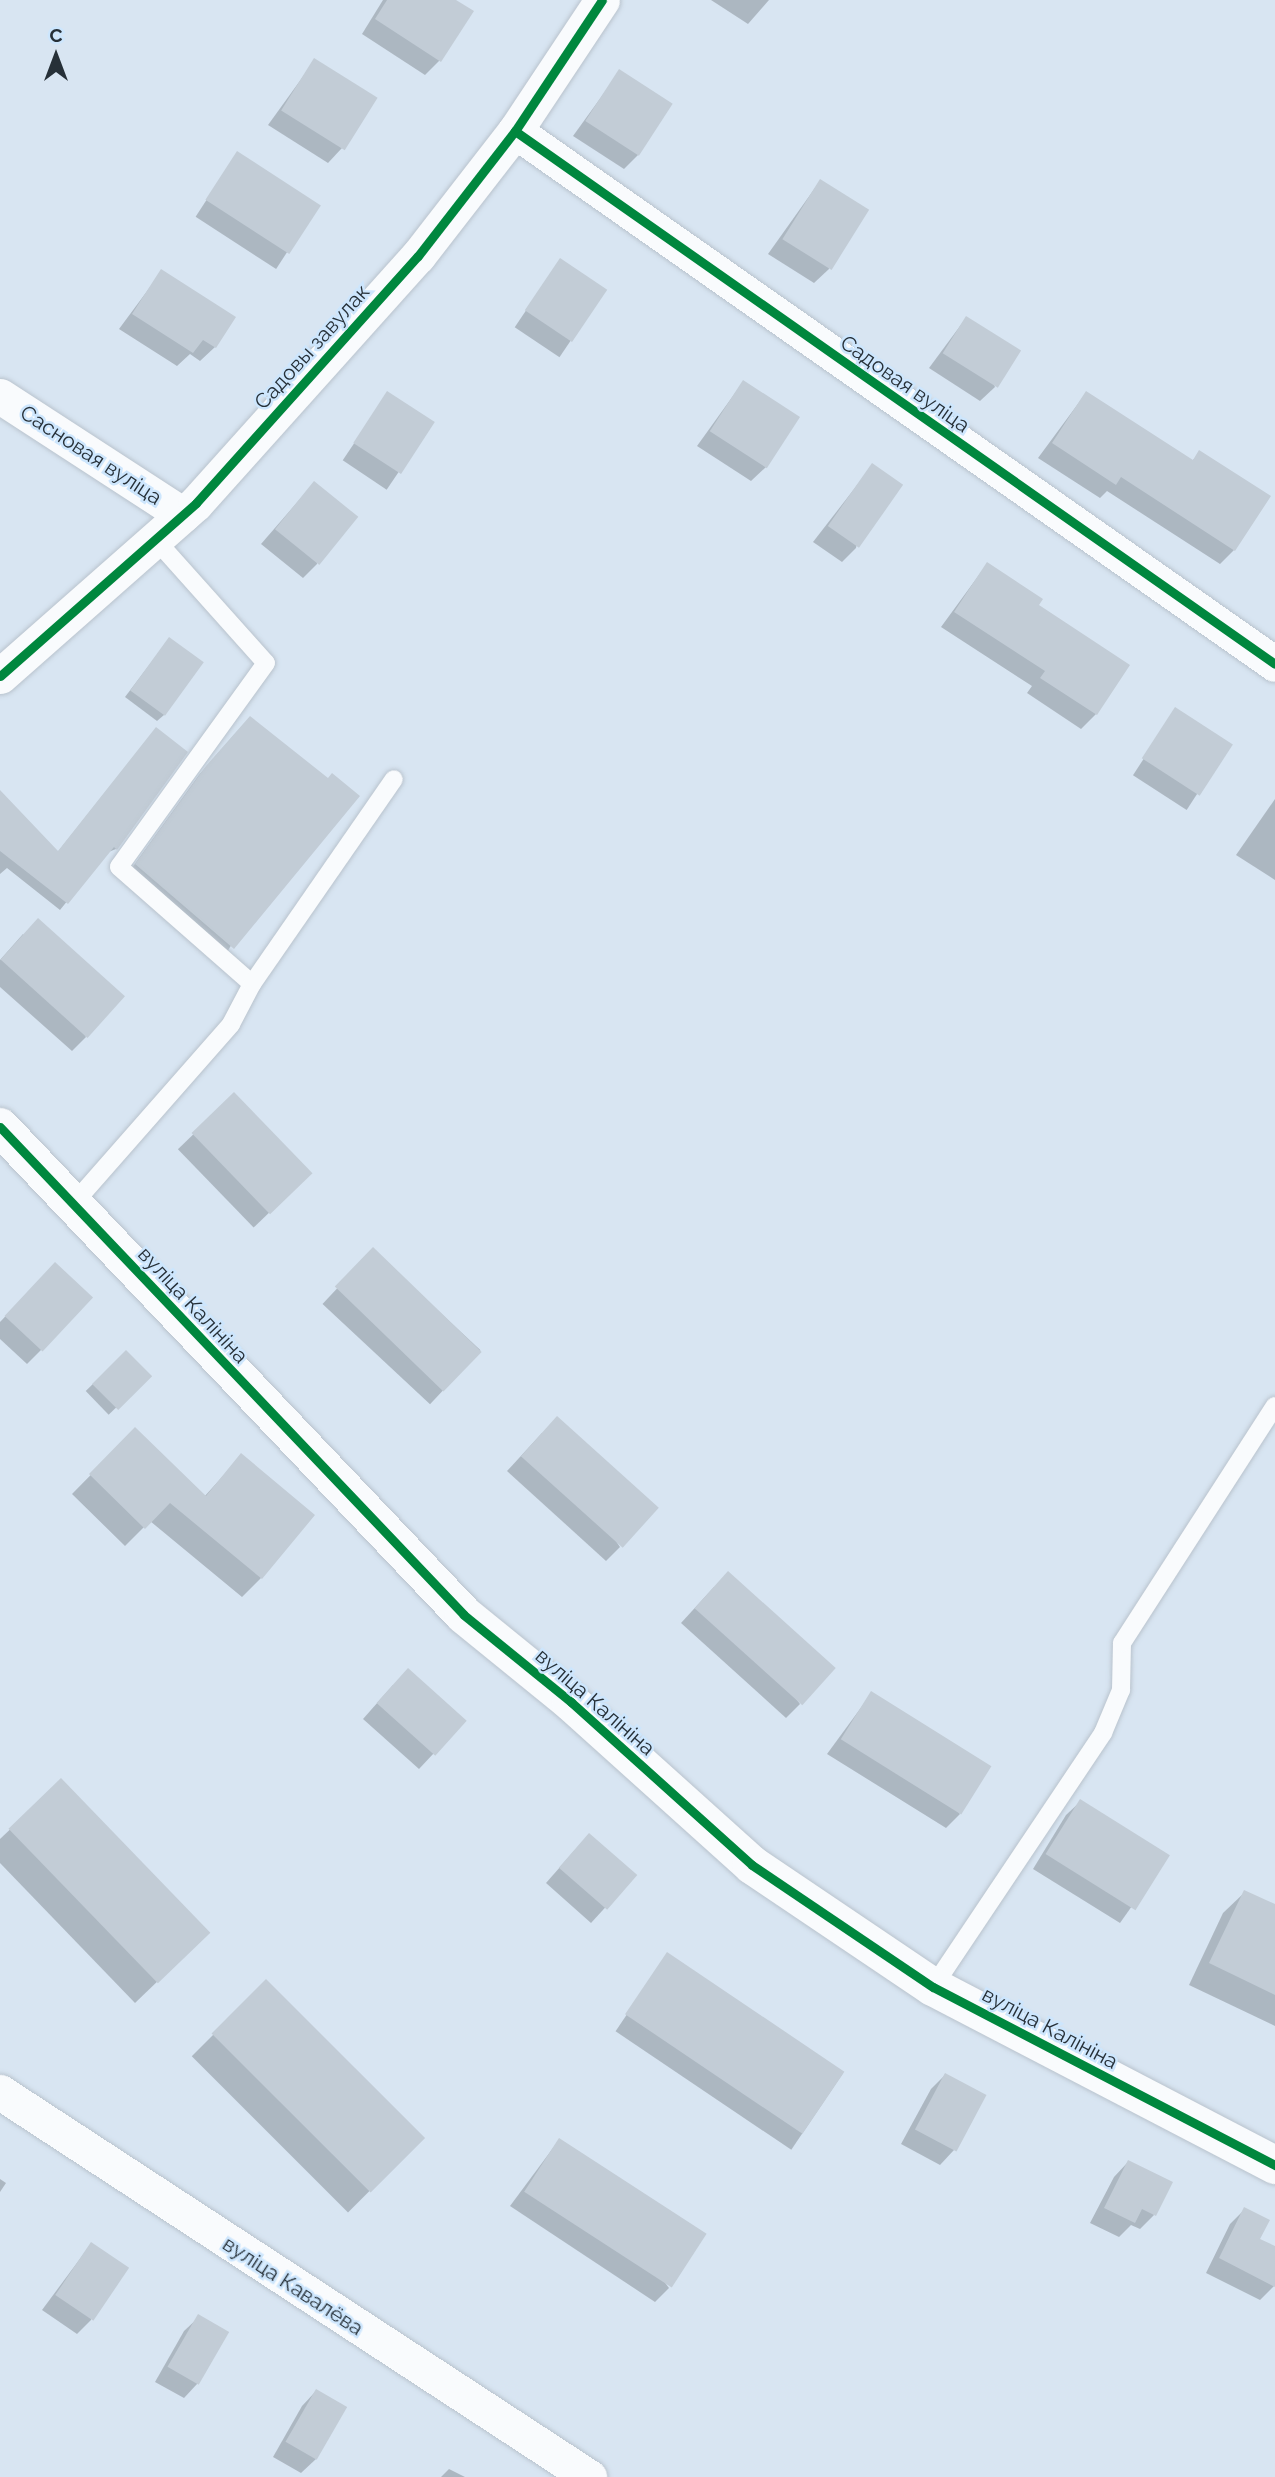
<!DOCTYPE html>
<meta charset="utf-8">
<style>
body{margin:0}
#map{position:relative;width:1275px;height:2477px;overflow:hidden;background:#d8e5f2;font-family:Raleway,sans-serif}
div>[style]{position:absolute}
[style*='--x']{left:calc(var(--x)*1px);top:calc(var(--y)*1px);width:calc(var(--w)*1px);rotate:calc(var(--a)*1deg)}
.shadow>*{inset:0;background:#0003;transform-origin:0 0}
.building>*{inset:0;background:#c2ccd6;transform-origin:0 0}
.roads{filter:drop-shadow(0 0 2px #b9c3cd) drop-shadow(0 0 2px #b9c3cd)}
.lane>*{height:18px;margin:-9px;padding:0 9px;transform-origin:9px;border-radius:9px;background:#f9fbfd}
.street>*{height:35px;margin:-17.5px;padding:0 17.5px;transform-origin:17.5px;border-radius:17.5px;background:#f9fbfd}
.secondary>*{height:38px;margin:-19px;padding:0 19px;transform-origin:19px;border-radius:19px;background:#f9fbfd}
.cycleway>*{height:9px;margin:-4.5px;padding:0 4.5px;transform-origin:4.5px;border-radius:4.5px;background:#00873e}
span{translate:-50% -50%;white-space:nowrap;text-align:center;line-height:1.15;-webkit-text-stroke:5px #cde6fd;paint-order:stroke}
.street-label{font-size:21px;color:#263038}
.north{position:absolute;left:21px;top:21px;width:70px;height:70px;-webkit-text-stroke:5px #cde6fd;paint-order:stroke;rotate:0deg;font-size:19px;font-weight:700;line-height:28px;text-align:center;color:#263038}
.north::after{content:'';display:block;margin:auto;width:24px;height:32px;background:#263038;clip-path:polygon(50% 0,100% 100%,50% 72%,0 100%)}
</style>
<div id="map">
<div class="shadow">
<div style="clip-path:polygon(383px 0,453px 0,440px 60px,425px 75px,362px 34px)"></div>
<div style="clip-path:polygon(711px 0,769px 0,748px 24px)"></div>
<div style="clip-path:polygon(315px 60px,342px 148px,328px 163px,268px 125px)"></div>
<div style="clip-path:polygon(620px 71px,638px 155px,624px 169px,573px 136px)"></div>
<div style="left:237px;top:153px;width:96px;height:76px;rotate:33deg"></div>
<div style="clip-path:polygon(820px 181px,829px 269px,814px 283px,768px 254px)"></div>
<div style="left:560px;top:260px;width:54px;height:81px;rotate:34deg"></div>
<div style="clip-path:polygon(162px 271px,215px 347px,200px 361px,190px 354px,177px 366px,119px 329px)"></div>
<div style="clip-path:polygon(966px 318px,995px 387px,980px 401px,929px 368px)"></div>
<div style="clip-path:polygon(743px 382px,766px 467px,751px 481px,697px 446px)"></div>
<div style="left:388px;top:393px;width:53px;height:81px;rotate:34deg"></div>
<div style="clip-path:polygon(1086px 393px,1192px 461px,1200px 453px,1234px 550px,1220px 564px,1107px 491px,1100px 498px,1038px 458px)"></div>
<div style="clip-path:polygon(872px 466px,856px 548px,842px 562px,813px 542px)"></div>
<div style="clip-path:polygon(314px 483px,317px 564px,303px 578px,261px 544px)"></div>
<div style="clip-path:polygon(987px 564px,1037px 606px,1096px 714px,1081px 729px,1027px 693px,1032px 686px,941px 627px)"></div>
<div style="clip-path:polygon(169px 639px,164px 715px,157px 721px,125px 697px)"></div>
<div style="left:1176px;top:709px;width:64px;height:79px;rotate:33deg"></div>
<div style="clip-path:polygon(243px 725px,328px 780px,226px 954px,129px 872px,199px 775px)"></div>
<div style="clip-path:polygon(150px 736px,116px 849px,106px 853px,60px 910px,7px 868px,0 874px,0 793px,57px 853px)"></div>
<div style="clip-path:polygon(1275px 799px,1275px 880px,1236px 855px)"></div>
<div style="clip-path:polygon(23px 934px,86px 1037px,72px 1051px,0 987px,0 960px)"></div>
<div style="left:234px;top:1095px;width:109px;height:78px;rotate:46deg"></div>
<div style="left:373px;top:1250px;width:147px;height:74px;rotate:43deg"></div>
<div style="clip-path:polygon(41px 1279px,41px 1350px,27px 1364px,0 1339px,0 1322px)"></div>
<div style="left:126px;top:1352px;width:33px;height:56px;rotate:46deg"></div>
<div style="clip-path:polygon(135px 1430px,204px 1497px,241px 1456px,261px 1578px,242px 1597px,150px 1521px,125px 1546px,72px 1494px)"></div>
<div style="clip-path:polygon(542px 1433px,620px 1547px,606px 1561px,507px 1471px)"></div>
<div style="clip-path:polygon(714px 1587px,800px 1704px,786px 1718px,681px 1623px)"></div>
<div style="clip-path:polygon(393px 1685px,464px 1721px,419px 1769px,363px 1719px)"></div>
<div style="clip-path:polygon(871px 1694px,960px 1814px,946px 1828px,827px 1754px)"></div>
<div style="clip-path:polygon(61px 1781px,187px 1953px,135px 2003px,0 1863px,0 1839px)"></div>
<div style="clip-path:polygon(1081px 1801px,1168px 1855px,1120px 1923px,1033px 1869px,1066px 1815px)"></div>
<div style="clip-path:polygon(575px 1850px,635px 1875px,591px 1923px,546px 1883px)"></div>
<div style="clip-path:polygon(1245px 1892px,1275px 1906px,1275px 2026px,1189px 1985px,1223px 1913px)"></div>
<div style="left:667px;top:1955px;width:212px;height:92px;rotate:34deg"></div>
<div style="left:266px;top:1982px;width:221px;height:105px;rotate:45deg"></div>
<div style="clip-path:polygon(945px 2075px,984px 2096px,954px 2150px,940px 2165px,901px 2144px,931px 2089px)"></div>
<div style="clip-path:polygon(559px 2140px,669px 2288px,655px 2302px,510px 2206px)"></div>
<div style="clip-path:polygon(1128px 2162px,1154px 2215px,1140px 2229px,1131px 2225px,1119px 2237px,1090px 2223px,1114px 2177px)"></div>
<div style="clip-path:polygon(0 2179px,6px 2183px,0 2192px)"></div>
<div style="clip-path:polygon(1245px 2209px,1258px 2240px,1275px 2248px,1275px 2285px,1260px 2300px,1206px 2273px,1230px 2224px)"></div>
<div style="clip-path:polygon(91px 2244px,91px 2320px,77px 2334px,42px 2310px)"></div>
<div style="clip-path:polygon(199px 2317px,198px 2383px,184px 2398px,155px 2382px,184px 2331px)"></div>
<div style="clip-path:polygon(316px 2391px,316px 2459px,301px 2473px,273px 2457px,302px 2406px)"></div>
<div style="clip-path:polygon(449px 2469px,465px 2477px,441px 2477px)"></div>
</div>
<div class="building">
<div style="clip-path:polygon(387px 0,456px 0,474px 11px,441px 62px,375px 19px)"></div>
<div style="left:314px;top:58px;width:75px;height:62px;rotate:32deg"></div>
<div style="left:619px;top:69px;width:64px;height:62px;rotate:33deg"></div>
<div style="left:237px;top:151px;width:100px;height:58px;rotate:33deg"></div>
<div style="left:820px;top:179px;width:58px;height:71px;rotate:32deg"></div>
<div style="left:560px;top:258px;width:57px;height:63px;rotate:34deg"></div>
<div style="clip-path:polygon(161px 269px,236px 317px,216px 348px,203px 340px,193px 353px,132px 314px)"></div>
<div style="left:966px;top:316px;width:65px;height:44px;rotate:32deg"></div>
<div style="left:743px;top:380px;width:68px;height:61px;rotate:33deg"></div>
<div style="left:387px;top:391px;width:57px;height:62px;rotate:33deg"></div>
<div style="clip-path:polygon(1086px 391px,1193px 460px,1199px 450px,1271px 496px,1235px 551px,1121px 477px,1116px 485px,1052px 443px)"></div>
<div style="left:872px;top:463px;width:38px;height:77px;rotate:35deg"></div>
<div style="left:314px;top:481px;width:57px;height:62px;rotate:39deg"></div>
<div style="clip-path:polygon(987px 562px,1043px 599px,1039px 605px,1130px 665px,1097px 715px,1040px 678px,1045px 671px,954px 612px)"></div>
<div style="left:169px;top:637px;width:43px;height:66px;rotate:36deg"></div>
<div style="left:1175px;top:707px;width:69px;height:61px;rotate:33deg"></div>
<div style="clip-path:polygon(250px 716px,328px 778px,332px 773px,360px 796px,234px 949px,135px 864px,206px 766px)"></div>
<div style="clip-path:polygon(156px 727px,188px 752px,117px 850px,114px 847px,68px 904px,0 851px,0 790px,58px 851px)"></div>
<div style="left:38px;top:918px;width:117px;height:56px;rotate:42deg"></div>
<div style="left:234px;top:1092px;width:113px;height:59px;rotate:46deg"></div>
<div style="left:373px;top:1247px;width:151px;height:55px;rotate:44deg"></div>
<div style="left:55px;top:1262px;width:52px;height:74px;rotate:43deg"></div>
<div style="left:126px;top:1350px;width:37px;height:48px;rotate:45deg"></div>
<div style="left:557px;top:1416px;width:137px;height:54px;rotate:42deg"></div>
<div style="clip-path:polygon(135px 1427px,206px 1496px,241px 1453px,315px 1515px,262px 1579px,170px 1503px,145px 1529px,89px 1474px)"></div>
<div style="left:728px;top:1571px;width:145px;height:50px;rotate:42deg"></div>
<div style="left:408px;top:1668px;width:79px;height:47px;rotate:42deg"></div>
<div style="left:871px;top:1691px;width:142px;height:57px;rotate:32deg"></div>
<div style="left:61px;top:1778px;width:215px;height:73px;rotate:46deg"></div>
<div style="left:1080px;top:1799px;width:106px;height:65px;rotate:32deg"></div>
<div style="left:589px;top:1833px;width:64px;height:46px;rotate:41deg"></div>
<div style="clip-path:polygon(1244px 1890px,1275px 1904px,1275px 1995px,1209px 1963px)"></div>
<div style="left:667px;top:1952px;width:214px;height:75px;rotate:34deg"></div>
<div style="left:266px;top:1979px;width:225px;height:77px;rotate:45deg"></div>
<div style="left:945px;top:2073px;width:47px;height:64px;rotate:28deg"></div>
<div style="left:559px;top:2138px;width:176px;height:64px;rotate:33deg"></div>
<div style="clip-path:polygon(1128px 2160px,1173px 2182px,1156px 2216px,1142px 2209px,1135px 2223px,1104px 2208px)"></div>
<div style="clip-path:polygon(1244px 2207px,1270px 2220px,1260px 2239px,1275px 2246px,1275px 2287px,1219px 2258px)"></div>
<div style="left:91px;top:2242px;width:46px;height:64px;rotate:34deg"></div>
<div style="left:198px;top:2314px;width:36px;height:61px;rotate:30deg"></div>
<div style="left:316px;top:2389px;width:36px;height:61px;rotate:30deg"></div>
</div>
<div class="roads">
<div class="lane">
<div style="--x:155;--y:539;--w:166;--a:48.2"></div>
<div style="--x:266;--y:663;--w:251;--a:125.8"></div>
<div style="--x:119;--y:867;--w:177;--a:41.3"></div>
<div style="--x:74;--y:1203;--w:238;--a:-48.7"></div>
<div style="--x:231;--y:1024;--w:45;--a:-62.3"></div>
<div style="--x:252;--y:984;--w:249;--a:-55.3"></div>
<div style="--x:933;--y:1987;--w:306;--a:-56.2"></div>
<div style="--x:1103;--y:1733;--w:47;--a:-67.3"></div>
<div style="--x:1121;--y:1690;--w:47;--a:-88.8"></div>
<div style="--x:1122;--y:1643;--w:282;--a:-57.2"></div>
</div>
<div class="street">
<div style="--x:515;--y:131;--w:928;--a:35.04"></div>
<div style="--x:0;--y:396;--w:218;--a:33"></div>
<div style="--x:0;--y:676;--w:261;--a:-41.4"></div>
<div style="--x:196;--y:503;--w:332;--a:-48.1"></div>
<div style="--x:418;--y:256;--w:158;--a:-52.2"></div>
<div style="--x:515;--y:131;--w:157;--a:-56.4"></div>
<div style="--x:0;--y:2092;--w:704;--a:33.17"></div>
</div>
<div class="secondary">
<div style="--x:0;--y:1127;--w:673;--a:46.44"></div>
<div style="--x:464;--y:1615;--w:138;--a:39.1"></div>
<div style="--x:571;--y:1702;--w:244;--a:42"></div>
<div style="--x:752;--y:1865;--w:218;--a:34"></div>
<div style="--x:933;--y:1987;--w:386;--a:27.5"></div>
</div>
</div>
<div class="cycleway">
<div style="--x:515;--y:131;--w:928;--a:35.04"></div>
<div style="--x:0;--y:676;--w:261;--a:-41.4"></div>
<div style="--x:196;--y:503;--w:332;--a:-48.1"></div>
<div style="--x:418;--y:256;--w:158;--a:-52.2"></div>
<div style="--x:515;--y:131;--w:157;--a:-56.4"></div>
<div style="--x:0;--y:1127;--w:673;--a:46.44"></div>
<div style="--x:464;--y:1615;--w:138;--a:39.1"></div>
<div style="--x:571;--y:1702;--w:244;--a:42"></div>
<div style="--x:752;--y:1865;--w:218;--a:34"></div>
<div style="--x:933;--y:1987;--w:386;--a:27.5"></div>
</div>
<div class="street-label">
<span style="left:312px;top:347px;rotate:-48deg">Садовы завулак</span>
<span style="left:905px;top:384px;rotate:35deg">Садовая вуліца</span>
<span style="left:91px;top:455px;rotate:33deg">Сасновая вуліца</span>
<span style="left:193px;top:1305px;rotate:47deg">вуліца Калініна</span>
<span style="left:595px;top:1702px;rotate:41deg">вуліца Калініна</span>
<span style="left:1050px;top:2028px;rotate:28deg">вуліца Калініна</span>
<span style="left:293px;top:2286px;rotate:33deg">вуліца Кавалёва</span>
</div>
<div class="north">С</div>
</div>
